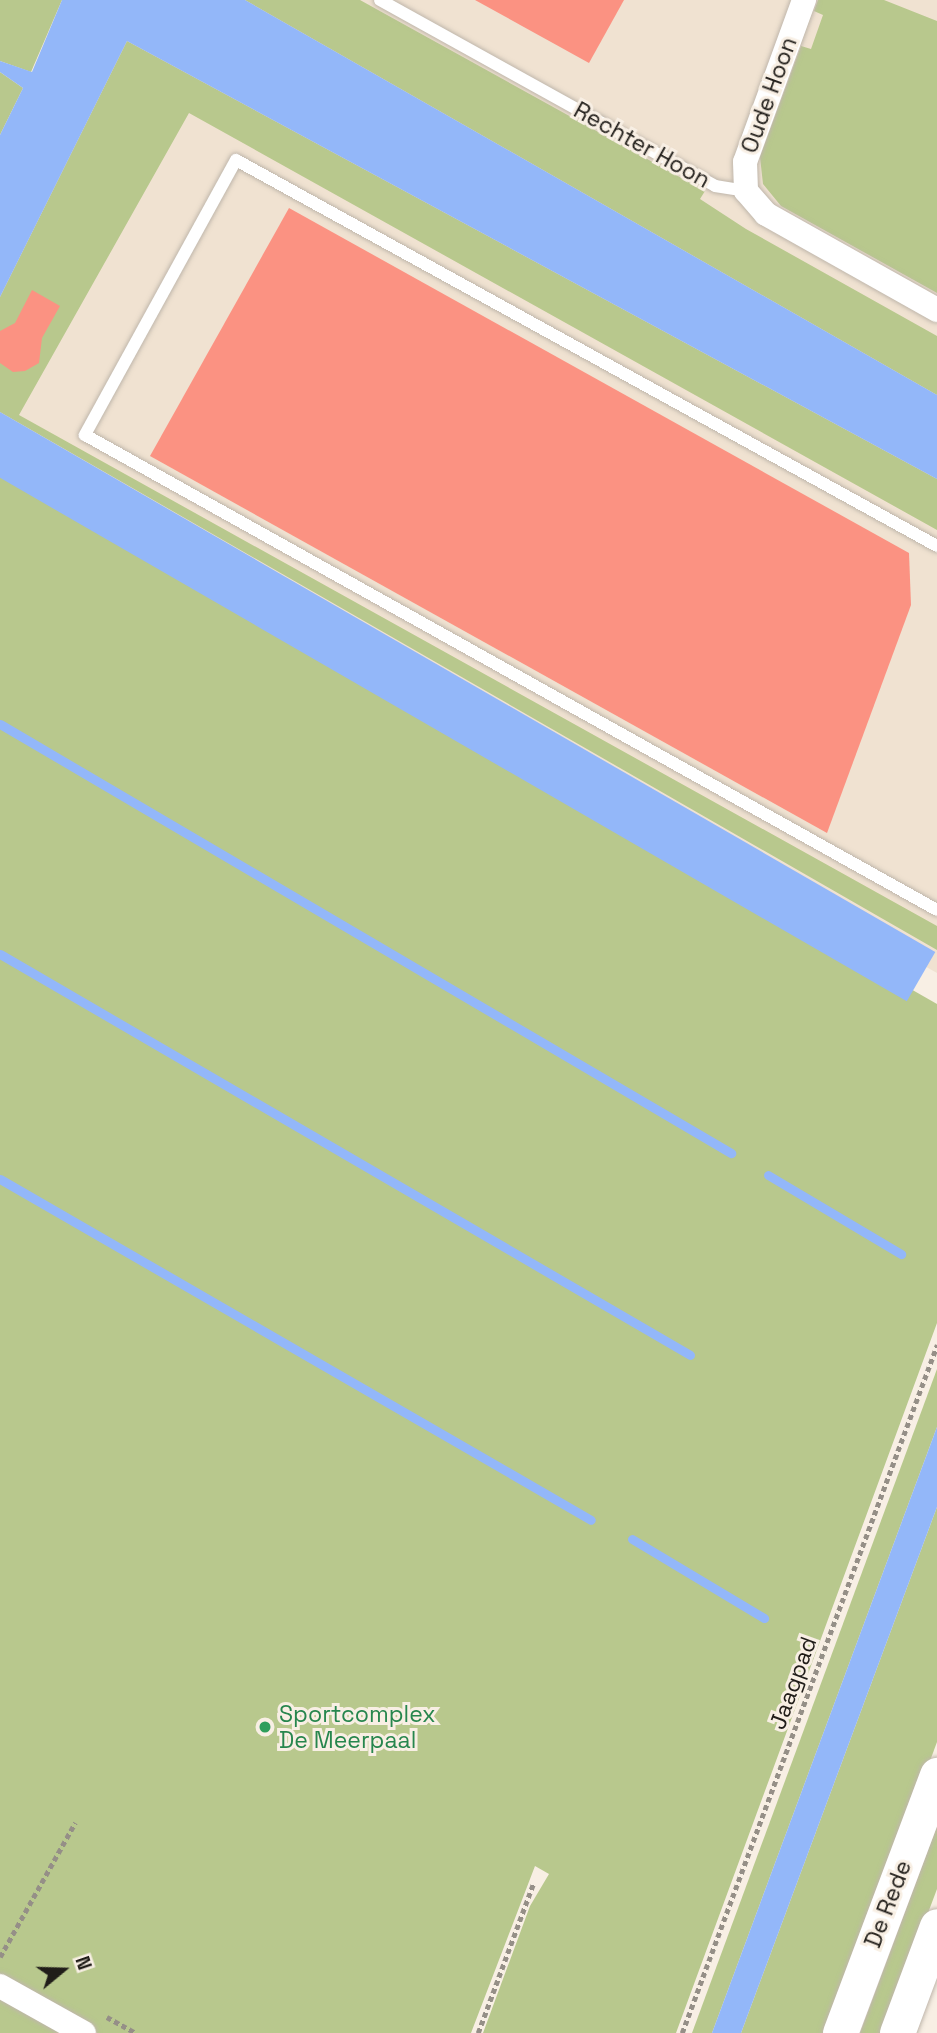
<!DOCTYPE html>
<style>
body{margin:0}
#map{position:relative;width:937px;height:2033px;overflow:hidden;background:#f8efe4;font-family:"Space Grotesk",sans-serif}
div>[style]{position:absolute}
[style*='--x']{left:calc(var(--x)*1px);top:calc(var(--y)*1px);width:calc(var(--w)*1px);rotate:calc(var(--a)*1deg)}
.built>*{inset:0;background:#f0e2d1}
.green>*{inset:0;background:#b8c88d}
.water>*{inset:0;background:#93b7f9;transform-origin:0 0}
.stream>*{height:9px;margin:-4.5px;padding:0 4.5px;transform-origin:4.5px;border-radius:4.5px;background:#93b7f9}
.building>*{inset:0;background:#fb9282}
.path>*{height:4.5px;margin-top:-2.25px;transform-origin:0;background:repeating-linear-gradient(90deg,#958f87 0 5px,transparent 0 8.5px)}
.roads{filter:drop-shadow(0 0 2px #bfb6ab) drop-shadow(0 0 2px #bfb6ab)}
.lane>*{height:12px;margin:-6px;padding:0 6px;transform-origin:6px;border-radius:6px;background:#fff}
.street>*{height:24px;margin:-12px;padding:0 12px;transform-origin:12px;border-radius:12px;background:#fff}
.secondary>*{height:35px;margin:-17.5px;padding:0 17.5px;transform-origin:17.5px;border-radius:17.5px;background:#fff}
.dots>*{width:19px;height:19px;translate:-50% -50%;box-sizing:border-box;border:4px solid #f8efe4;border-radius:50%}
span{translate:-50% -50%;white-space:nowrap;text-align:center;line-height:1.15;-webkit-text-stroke:6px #f8efe4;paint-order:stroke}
.street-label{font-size:23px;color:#201d19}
.leisure-label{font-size:23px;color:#27864d}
.left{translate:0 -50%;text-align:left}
.north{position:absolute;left:28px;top:1935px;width:70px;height:70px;-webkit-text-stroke:5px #f8efe4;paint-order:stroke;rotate:71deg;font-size:19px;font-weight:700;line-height:28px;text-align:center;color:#201d19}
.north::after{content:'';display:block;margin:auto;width:24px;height:32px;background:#201d19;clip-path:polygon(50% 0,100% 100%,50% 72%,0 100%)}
</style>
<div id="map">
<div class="built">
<div style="clip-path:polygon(101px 0,937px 0,937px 973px,0 444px,0 209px)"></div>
</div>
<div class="green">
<div style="clip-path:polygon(0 0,62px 0,31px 72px,0 61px)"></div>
<div style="clip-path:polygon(245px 0,360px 0,705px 191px,700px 199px,746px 229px,937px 336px,937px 395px)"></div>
<div style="clip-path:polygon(818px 0,884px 0,937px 21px,937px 293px,781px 206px,763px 184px,760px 157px,801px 46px,811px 49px,823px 15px,814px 11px)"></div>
<div style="clip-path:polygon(127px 41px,937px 479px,937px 530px,189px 113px,19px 415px,937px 926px,937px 950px,0 412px,0 297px)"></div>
<div style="clip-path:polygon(0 72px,23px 88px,0 135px)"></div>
<div style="clip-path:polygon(0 469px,937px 1004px,937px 1323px,676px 2033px,483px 2033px,530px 1906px,549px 1874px,535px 1866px,471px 2033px,0 2033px)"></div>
<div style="clip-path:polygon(937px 1369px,937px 1427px,712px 2033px,692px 2033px)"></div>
<div style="clip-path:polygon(937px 1507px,937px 1742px,829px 2033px,741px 2033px)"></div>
<div style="clip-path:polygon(937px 1826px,937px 1889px,883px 2033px,860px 2033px)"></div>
</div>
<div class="water">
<div style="clip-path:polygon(62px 0,245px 0,937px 395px,937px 479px,127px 41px,0 297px,0 135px,23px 88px,0 72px,0 61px,32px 72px)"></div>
<div style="left:0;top:412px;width:1080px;height:57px;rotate:30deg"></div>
<div style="clip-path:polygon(937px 1427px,937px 1507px,741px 2033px,712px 2033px)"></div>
</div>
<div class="stream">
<div style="--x:0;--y:724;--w:848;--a:30.41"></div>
<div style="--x:0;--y:954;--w:798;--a:30.16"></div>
<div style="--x:768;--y:1175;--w:155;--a:30.7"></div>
<div style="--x:0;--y:1179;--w:682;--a:29.98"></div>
<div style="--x:632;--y:1539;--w:154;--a:30.9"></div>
</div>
<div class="building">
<div style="clip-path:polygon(475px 0,624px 0,589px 63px)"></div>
<div style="clip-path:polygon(289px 208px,909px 553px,911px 605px,827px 833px,150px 456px)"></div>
<div style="clip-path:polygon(32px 290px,60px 306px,42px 338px,39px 363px,25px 371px,13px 372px,0 363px,0 331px,15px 323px)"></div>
</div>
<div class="path">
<div style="--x:0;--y:1957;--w:154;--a:-60.8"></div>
<div style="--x:107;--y:2017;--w:33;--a:29"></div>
<div style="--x:478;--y:2033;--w:161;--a:-69.7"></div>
<div style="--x:682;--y:2033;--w:734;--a:-69.66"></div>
</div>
<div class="roads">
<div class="lane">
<div style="--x:380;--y:0;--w:383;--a:29"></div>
<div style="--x:715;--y:186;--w:31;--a:9"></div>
<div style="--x:937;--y:546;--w:800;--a:-151.16"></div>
<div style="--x:236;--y:160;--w:314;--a:118.8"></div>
<div style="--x:85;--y:435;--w:975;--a:29.14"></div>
</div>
<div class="street">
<div style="--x:804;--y:0;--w:172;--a:110"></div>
<div style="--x:745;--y:162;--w:29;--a:88"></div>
<div style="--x:746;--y:191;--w:30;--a:49"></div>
<div style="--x:766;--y:214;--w:196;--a:29.3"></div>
<div style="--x:0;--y:1986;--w:96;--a:29.2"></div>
</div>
<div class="secondary">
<div style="--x:840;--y:2033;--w:276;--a:-69.4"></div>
<div style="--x:897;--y:2033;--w:114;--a:-69.5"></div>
</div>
</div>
<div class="dots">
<div style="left:265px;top:1727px;background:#2e9e5b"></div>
</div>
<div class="street-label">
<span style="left:769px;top:95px;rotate:-70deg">Oude Hoon</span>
<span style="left:642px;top:145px;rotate:29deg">Rechter Hoon</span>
<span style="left:793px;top:1683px;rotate:-70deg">Jaagpad</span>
<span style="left:888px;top:1904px;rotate:-69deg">De Rede</span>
</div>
<div class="leisure-label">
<span class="left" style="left:279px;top:1727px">Sportcomplex<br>De Meerpaal</span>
</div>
<div class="north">N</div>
</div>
